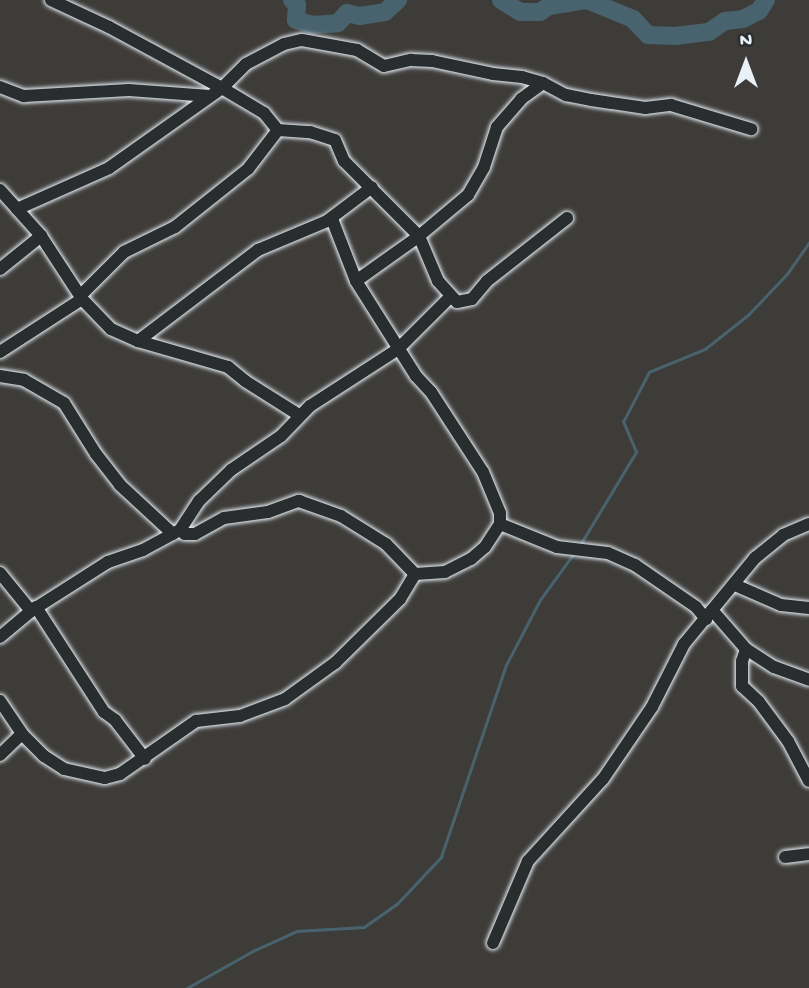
<!DOCTYPE html>
<style>
body{margin:0}
#map{position:relative;width:809px;height:988px;overflow:hidden;background:#3e3c39;font-family:"Gochi Hand",sans-serif}
div>[style]{position:absolute}
[style*='--x']{left:calc(var(--x)*1px);top:calc(var(--y)*1px);width:calc(var(--w)*1px);rotate:calc(var(--a)*1deg)}
.stream>*{height:2.5px;margin:-1.25px;padding:0 1.25px;transform-origin:1.25px;border-radius:1.25px;background:#49636e}
.river>*{height:18px;margin:-9px;padding:0 9px;transform-origin:9px;border-radius:9px;background:#49636e}
.roads{filter:drop-shadow(0 0 2px #e8f1f8) drop-shadow(0 0 2px #e8f1f8)}
.minor>*{height:12px;margin:-6px;padding:0 6px;transform-origin:6px;border-radius:6px;background:#2a2d2e}
span{translate:-50% -50%;white-space:nowrap;text-align:center;line-height:1.15;-webkit-text-stroke:5px #2a2d2e;paint-order:stroke}
.north{position:absolute;left:711px;top:28px;width:70px;height:70px;-webkit-text-stroke:5px #2a2d2e;paint-order:stroke;rotate:0deg;font-size:19px;font-weight:700;line-height:28px;text-align:center;color:#e8f1f8}
.north::after{content:'';display:block;margin:auto;width:24px;height:32px;background:#e8f1f8;clip-path:polygon(50% 0,100% 100%,50% 72%,0 100%)}
</style>
<div id="map">
<div class="stream">
<div style="--x:580;--y:545;--w:109;--a:-58.9"></div>
<div style="--x:636;--y:452;--w:33;--a:-113"></div>
<div style="--x:623;--y:422;--w:56;--a:-62.5"></div>
<div style="--x:649;--y:372;--w:61;--a:-22.3"></div>
<div style="--x:705;--y:349;--w:55;--a:-38.3"></div>
<div style="--x:748;--y:315;--w:57;--a:-46.4"></div>
<div style="--x:787;--y:274;--w:39;--a:-55"></div>
<div style="--x:187;--y:988;--w:76;--a:-29.3"></div>
<div style="--x:253;--y:951;--w:48;--a:-24.4"></div>
<div style="--x:297;--y:931;--w:67;--a:-3.4"></div>
<div style="--x:364;--y:927;--w:39;--a:-35"></div>
<div style="--x:396;--y:905;--w:66;--a:-46.8"></div>
<div style="--x:441;--y:857;--w:203;--a:-71.3"></div>
<div style="--x:506;--y:665;--w:73;--a:-62.4"></div>
<div style="--x:540;--y:600;--w:58;--a:-54.1"></div>
</div>
<div class="river">
<div style="--x:292;--y:0;--w:7;--a:45"></div>
<div style="--x:297;--y:5;--w:15;--a:94"></div>
<div style="--x:296;--y:20;--w:17;--a:17"></div>
<div style="--x:312;--y:25;--w:26;--a:-4"></div>
<div style="--x:338;--y:23;--w:13;--a:-48"></div>
<div style="--x:347;--y:13;--w:13;--a:13"></div>
<div style="--x:360;--y:16;--w:25;--a:-9"></div>
<div style="--x:385;--y:12;--w:18;--a:-43"></div>
<div style="--x:501;--y:0;--w:22;--a:32"></div>
<div style="--x:520;--y:12;--w:20;--a:0"></div>
<div style="--x:540;--y:12;--w:11;--a:-34"></div>
<div style="--x:549;--y:6;--w:37;--a:-9"></div>
<div style="--x:587;--y:0;--w:50;--a:22.4"></div>
<div style="--x:633;--y:19;--w:22;--a:47"></div>
<div style="--x:648;--y:35;--w:27;--a:2"></div>
<div style="--x:675;--y:36;--w:34;--a:-7"></div>
<div style="--x:709;--y:32;--w:19;--a:-35"></div>
<div style="--x:725;--y:21;--w:18;--a:-6"></div>
<div style="--x:743;--y:19;--w:18;--a:-27"></div>
<div style="--x:759;--y:11;--w:13;--a:-58"></div>
</div>
<div class="roads">
<div class="minor">
<div style="--x:51;--y:0;--w:64;--a:25"></div>
<div style="--x:109;--y:27;--w:128;--a:28.4"></div>
<div style="--x:222;--y:88;--w:49;--a:30.8"></div>
<div style="--x:264;--y:113;--w:22;--a:51"></div>
<div style="--x:278;--y:130;--w:32;--a:4"></div>
<div style="--x:310;--y:132;--w:26;--a:18"></div>
<div style="--x:335;--y:140;--w:23;--a:67"></div>
<div style="--x:344;--y:161;--w:106;--a:45"></div>
<div style="--x:419;--y:236;--w:49;--a:67.1"></div>
<div style="--x:438;--y:281;--w:28;--a:48"></div>
<div style="--x:457;--y:302;--w:15;--a:-11"></div>
<div style="--x:472;--y:299;--w:23;--a:-50"></div>
<div style="--x:487;--y:281;--w:102;--a:-38.2"></div>
<div style="--x:0;--y:87;--w:26;--a:21"></div>
<div style="--x:24;--y:96;--w:105;--a:-3.3"></div>
<div style="--x:129;--y:90;--w:81;--a:4.2"></div>
<div style="--x:0;--y:190;--w:25;--a:48"></div>
<div style="--x:17;--y:209;--w:101;--a:-24"></div>
<div style="--x:109;--y:168;--w:138;--a:-35.3"></div>
<div style="--x:222;--y:88;--w:34;--a:-45"></div>
<div style="--x:246;--y:64;--w:43;--a:-27.8"></div>
<div style="--x:284;--y:44;--w:18;--a:-13"></div>
<div style="--x:302;--y:40;--w:56;--a:10.3"></div>
<div style="--x:357;--y:50;--w:31;--a:31"></div>
<div style="--x:384;--y:66;--w:28;--a:-13"></div>
<div style="--x:411;--y:60;--w:21;--a:3"></div>
<div style="--x:432;--y:61;--w:62;--a:12"></div>
<div style="--x:493;--y:74;--w:29;--a:6"></div>
<div style="--x:522;--y:77;--w:22;--a:16"></div>
<div style="--x:543;--y:83;--w:26;--a:28"></div>
<div style="--x:566;--y:95;--w:25;--a:11"></div>
<div style="--x:591;--y:100;--w:55;--a:8.4"></div>
<div style="--x:645;--y:108;--w:26;--a:-7"></div>
<div style="--x:671;--y:105;--w:84;--a:16.7"></div>
<div style="--x:17;--y:209;--w:36;--a:48"></div>
<div style="--x:41;--y:236;--w:75;--a:56.9"></div>
<div style="--x:82;--y:299;--w:42;--a:46"></div>
<div style="--x:111;--y:329;--w:30;--a:24"></div>
<div style="--x:138;--y:341;--w:94;--a:16.1"></div>
<div style="--x:228;--y:367;--w:22;--a:39"></div>
<div style="--x:245;--y:381;--w:64;--a:32.2"></div>
<div style="--x:332;--y:219;--w:66;--a:68.8"></div>
<div style="--x:356;--y:281;--w:112;--a:57.7"></div>
<div style="--x:416;--y:376;--w:22;--a:47"></div>
<div style="--x:431;--y:392;--w:95;--a:57"></div>
<div style="--x:483;--y:472;--w:44;--a:67.5"></div>
<div style="--x:500;--y:513;--w:11;--a:90"></div>
<div style="--x:0;--y:269;--w:53;--a:-38.8"></div>
<div style="--x:356;--y:281;--w:77;--a:-35.5"></div>
<div style="--x:419;--y:236;--w:64;--a:-39.9"></div>
<div style="--x:468;--y:195;--w:32;--a:-60"></div>
<div style="--x:484;--y:167;--w:42;--a:-72"></div>
<div style="--x:497;--y:127;--w:37;--a:-49"></div>
<div style="--x:521;--y:99;--w:27;--a:-36"></div>
<div style="--x:80;--y:296;--w:62;--a:-45"></div>
<div style="--x:124;--y:252;--w:57;--a:-26.1"></div>
<div style="--x:175;--y:227;--w:93;--a:-38.5"></div>
<div style="--x:248;--y:169;--w:49;--a:-52.4"></div>
<div style="--x:138;--y:341;--w:151;--a:-37.2"></div>
<div style="--x:258;--y:250;--w:75;--a:-22.8"></div>
<div style="--x:327;--y:221;--w:56;--a:-37.1"></div>
<div style="--x:0;--y:352;--w:98;--a:-32.9"></div>
<div style="--x:0;--y:376;--w:24;--a:9"></div>
<div style="--x:24;--y:380;--w:46;--a:29.9"></div>
<div style="--x:64;--y:403;--w:60;--a:57.9"></div>
<div style="--x:96;--y:454;--w:39;--a:52"></div>
<div style="--x:120;--y:485;--w:72;--a:42.8"></div>
<div style="--x:180;--y:530;--w:35;--a:-57"></div>
<div style="--x:199;--y:501;--w:45;--a:-44.1"></div>
<div style="--x:231;--y:470;--w:60;--a:-34.2"></div>
<div style="--x:281;--y:436;--w:42;--a:-46"></div>
<div style="--x:310;--y:406;--w:105;--a:-32.9"></div>
<div style="--x:398;--y:349;--w:74;--a:-45"></div>
<div style="--x:0;--y:573;--w:49;--a:50.8"></div>
<div style="--x:735;--y:585;--w:50;--a:23.5"></div>
<div style="--x:781;--y:605;--w:28;--a:6"></div>
<div style="--x:36;--y:607;--w:125;--a:57.1"></div>
<div style="--x:104;--y:712;--w:14;--a:36"></div>
<div style="--x:115;--y:720;--w:49;--a:52.4"></div>
<div style="--x:712;--y:610;--w:52;--a:48.9"></div>
<div style="--x:746;--y:649;--w:33;--a:33"></div>
<div style="--x:774;--y:667;--w:37;--a:20"></div>
<div style="--x:0;--y:637;--w:40;--a:-40"></div>
<div style="--x:31;--y:611;--w:91;--a:-32.5"></div>
<div style="--x:108;--y:562;--w:37;--a:-19"></div>
<div style="--x:143;--y:550;--w:42;--a:-28.4"></div>
<div style="--x:180;--y:530;--w:6;--a:39"></div>
<div style="--x:185;--y:534;--w:10;--a:0"></div>
<div style="--x:195;--y:534;--w:33;--a:-29"></div>
<div style="--x:224;--y:518;--w:44;--a:-7.8"></div>
<div style="--x:268;--y:512;--w:33;--a:-20"></div>
<div style="--x:299;--y:501;--w:45;--a:19.7"></div>
<div style="--x:341;--y:516;--w:53;--a:31.9"></div>
<div style="--x:386;--y:544;--w:42;--a:46"></div>
<div style="--x:415;--y:574;--w:30;--a:-4"></div>
<div style="--x:445;--y:572;--w:29;--a:-27"></div>
<div style="--x:471;--y:559;--w:18;--a:-41"></div>
<div style="--x:485;--y:547;--w:27;--a:-57"></div>
<div style="--x:500;--y:524;--w:61;--a:22"></div>
<div style="--x:557;--y:547;--w:51;--a:6.7"></div>
<div style="--x:608;--y:553;--w:30;--a:24"></div>
<div style="--x:635;--y:565;--w:74;--a:34.5"></div>
<div style="--x:696;--y:607;--w:16;--a:50"></div>
<div style="--x:746;--y:649;--w:13;--a:108"></div>
<div style="--x:742;--y:661;--w:25;--a:90"></div>
<div style="--x:742;--y:686;--w:23;--a:43"></div>
<div style="--x:759;--y:702;--w:49;--a:53.4"></div>
<div style="--x:788;--y:741;--w:45;--a:62.3"></div>
<div style="--x:0;--y:701;--w:40;--a:56"></div>
<div style="--x:0;--y:755;--w:30;--a:-44"></div>
<div style="--x:22;--y:734;--w:31;--a:45"></div>
<div style="--x:44;--y:756;--w:24;--a:33"></div>
<div style="--x:64;--y:769;--w:42;--a:12.4"></div>
<div style="--x:105;--y:778;--w:16;--a:-15"></div>
<div style="--x:120;--y:774;--w:93;--a:-34.9"></div>
<div style="--x:196;--y:721;--w:44;--a:-6.5"></div>
<div style="--x:240;--y:716;--w:48;--a:-20.7"></div>
<div style="--x:285;--y:699;--w:62;--a:-35.8"></div>
<div style="--x:335;--y:663;--w:91;--a:-44.6"></div>
<div style="--x:400;--y:599;--w:29;--a:-59"></div>
<div style="--x:785;--y:857;--w:24;--a:-7"></div>
<div style="--x:493;--y:943;--w:89;--a:-66.9"></div>
<div style="--x:528;--y:861;--w:111;--a:-47.6"></div>
<div style="--x:603;--y:779;--w:87;--a:-55.8"></div>
<div style="--x:652;--y:707;--w:71;--a:-63.1"></div>
<div style="--x:684;--y:644;--w:112;--a:-50.5"></div>
<div style="--x:755;--y:558;--w:36;--a:-39"></div>
<div style="--x:783;--y:535;--w:28;--a:-23"></div>
</div>
</div>
<div class="north">N</div>
</div>
